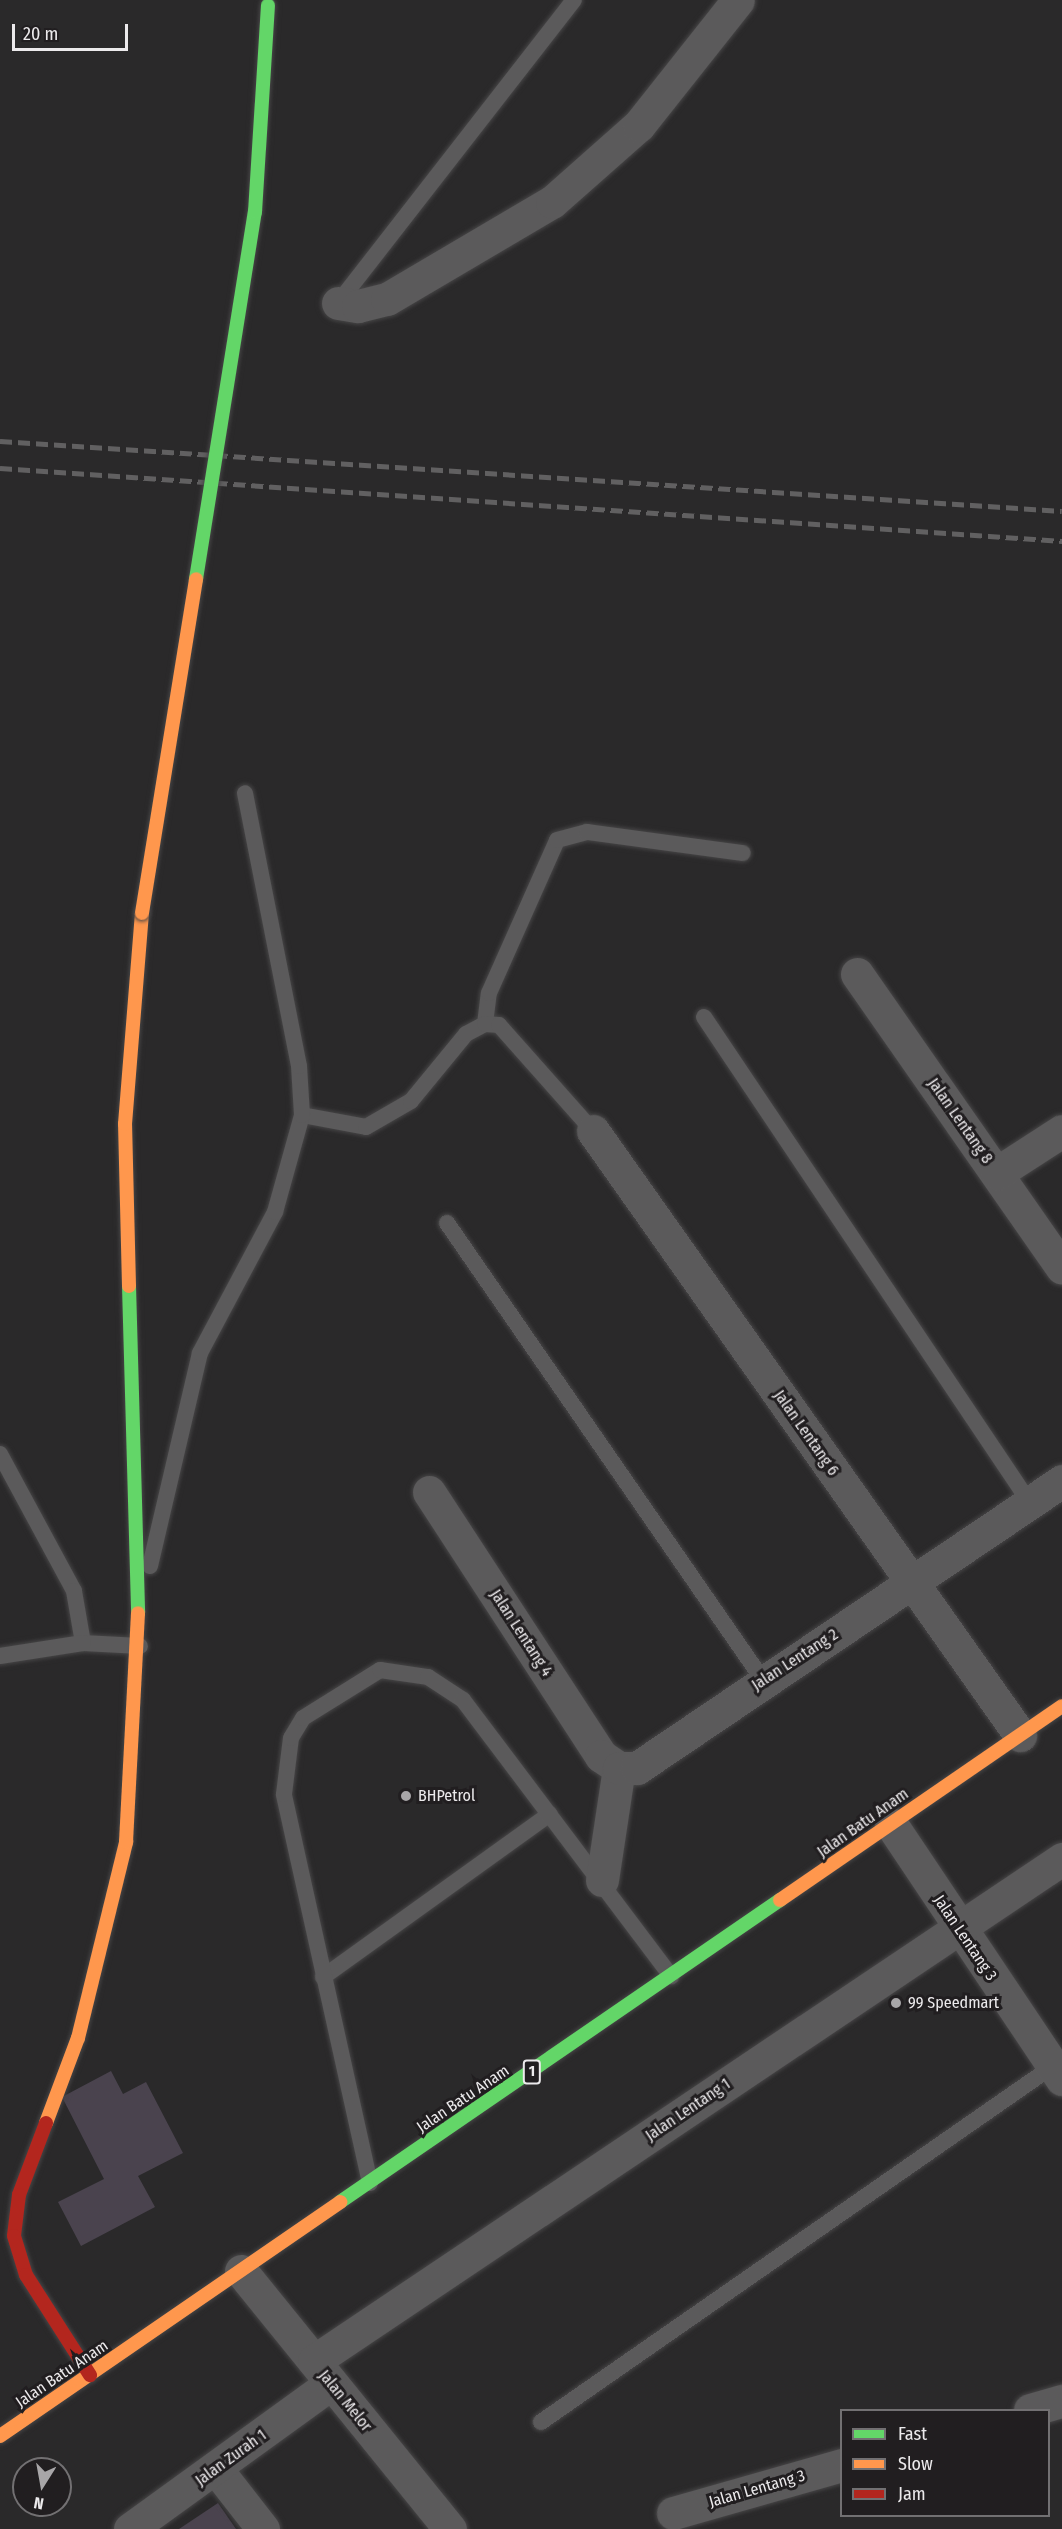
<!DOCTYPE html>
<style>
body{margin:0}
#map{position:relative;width:1062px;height:2529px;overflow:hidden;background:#2a292a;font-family:"Fira Sans Condensed",sans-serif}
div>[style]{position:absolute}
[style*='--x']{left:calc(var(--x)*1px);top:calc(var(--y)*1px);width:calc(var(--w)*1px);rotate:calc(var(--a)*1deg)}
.building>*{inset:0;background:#4a434e}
.roads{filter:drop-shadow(0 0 2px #464546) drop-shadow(0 0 2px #464546)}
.lane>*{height:16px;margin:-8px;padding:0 8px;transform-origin:8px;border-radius:8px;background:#5b5a5b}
.street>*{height:33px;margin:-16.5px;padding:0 16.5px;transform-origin:16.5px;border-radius:16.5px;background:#5b5a5b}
.fast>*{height:14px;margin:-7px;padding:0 7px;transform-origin:7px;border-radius:7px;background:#63d668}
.slow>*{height:14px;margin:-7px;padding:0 7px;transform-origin:7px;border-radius:7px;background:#ff974d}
.jam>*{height:14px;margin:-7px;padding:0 7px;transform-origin:7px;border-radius:7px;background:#b3261e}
.rail>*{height:4.5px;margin-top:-2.25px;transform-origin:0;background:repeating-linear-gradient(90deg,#616061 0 12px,transparent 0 18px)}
.bridges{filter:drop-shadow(0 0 2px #464546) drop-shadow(0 0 2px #464546)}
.fast-bridge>*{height:14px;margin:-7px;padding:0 7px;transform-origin:7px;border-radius:7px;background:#63d668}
.slow-bridge>*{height:14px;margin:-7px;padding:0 7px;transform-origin:7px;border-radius:7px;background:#ff974d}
.dots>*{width:16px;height:16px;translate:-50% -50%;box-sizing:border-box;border:3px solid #211e20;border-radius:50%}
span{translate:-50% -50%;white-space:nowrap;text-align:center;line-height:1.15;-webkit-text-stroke:6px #211e20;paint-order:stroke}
.shield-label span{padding:2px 4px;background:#211e20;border:2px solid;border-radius:4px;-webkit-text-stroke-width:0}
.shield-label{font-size:15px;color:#eceaec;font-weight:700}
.street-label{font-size:16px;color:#eceaec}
.poi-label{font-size:16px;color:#eceaec}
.left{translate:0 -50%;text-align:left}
.legend{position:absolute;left:840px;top:2409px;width:210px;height:108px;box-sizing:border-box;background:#211e20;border:2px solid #727072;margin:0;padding:8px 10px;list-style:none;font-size:18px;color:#eceaec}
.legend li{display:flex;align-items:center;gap:12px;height:30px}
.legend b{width:30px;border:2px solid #727072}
.north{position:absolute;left:12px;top:2457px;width:60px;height:60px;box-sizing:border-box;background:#211e20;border:2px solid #727072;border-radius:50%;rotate:191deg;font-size:16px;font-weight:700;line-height:24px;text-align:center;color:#eceaec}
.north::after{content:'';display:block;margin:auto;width:21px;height:27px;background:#a8a6a8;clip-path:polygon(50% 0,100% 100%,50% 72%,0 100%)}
.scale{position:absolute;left:12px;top:24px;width:116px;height:27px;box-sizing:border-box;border:3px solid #eceaec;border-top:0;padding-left:8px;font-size:18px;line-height:21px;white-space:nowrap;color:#eceaec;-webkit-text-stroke:4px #211e20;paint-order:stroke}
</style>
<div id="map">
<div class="building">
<div style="clip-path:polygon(111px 2071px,123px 2094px,146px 2082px,183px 2153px,138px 2176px,155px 2207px,81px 2246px,58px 2202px,104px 2179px,62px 2097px)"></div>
<div style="clip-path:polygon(218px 2503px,236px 2529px,179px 2529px)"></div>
</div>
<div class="roads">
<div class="lane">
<div style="--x:338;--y:303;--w:384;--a:-52.1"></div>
<div style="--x:704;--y:1017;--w:585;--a:56.15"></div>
<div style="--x:485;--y:1024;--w:31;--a:-83"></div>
<div style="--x:489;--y:993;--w:167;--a:-66"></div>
<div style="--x:557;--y:840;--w:31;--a:-15"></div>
<div style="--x:587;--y:832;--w:157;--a:7.7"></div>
<div style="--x:302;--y:1115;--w:65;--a:10.6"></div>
<div style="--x:366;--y:1127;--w:52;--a:-30"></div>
<div style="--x:411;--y:1101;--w:87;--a:-50.6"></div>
<div style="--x:466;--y:1034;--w:21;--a:-28"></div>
<div style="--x:485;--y:1024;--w:14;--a:4"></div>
<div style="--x:499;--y:1025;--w:142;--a:48.4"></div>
<div style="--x:447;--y:1223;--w:556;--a:55.34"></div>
<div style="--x:0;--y:1454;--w:156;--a:61.6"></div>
<div style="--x:74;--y:1591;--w:53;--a:80.2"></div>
<div style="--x:83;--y:1643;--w:57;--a:3"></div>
<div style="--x:150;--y:1566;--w:219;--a:-76.8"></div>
<div style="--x:200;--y:1353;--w:160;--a:-62"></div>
<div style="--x:275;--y:1212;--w:101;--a:-74.4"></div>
<div style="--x:302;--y:1115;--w:49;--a:-93.5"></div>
<div style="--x:299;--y:1066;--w:278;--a:-101.2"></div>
<div style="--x:0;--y:1656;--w:84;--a:-8.9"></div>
<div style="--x:323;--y:1977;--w:279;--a:-35.7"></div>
<div style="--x:370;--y:2183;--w:398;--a:-102.5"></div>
<div style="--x:284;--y:1794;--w:56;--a:-82.9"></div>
<div style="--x:291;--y:1738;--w:23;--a:-59"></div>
<div style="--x:303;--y:1718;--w:91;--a:-31.9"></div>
<div style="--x:380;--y:1670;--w:49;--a:8.3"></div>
<div style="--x:428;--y:1677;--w:42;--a:33.3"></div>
<div style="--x:463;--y:1700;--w:346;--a:53"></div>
<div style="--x:541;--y:2422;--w:624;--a:-34.81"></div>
</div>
<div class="street">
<div style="--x:338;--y:303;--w:20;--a:9"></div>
<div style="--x:358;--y:306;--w:30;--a:-14"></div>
<div style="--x:387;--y:299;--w:191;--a:-30.5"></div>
<div style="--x:552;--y:202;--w:116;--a:-41.5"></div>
<div style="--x:639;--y:125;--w:159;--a:-51.6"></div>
<div style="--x:857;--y:974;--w:358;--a:55.1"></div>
<div style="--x:593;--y:1131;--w:740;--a:54.74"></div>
<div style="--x:997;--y:1173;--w:77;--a:-32.9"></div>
<div style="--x:429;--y:1492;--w:315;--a:56.9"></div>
<div style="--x:601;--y:1756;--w:22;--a:34"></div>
<div style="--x:891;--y:1824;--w:307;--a:56.2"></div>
<div style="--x:602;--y:1880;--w:113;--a:-81.4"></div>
<div style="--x:619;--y:1768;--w:18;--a:0"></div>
<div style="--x:637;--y:1768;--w:513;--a:-34.03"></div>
<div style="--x:241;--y:2271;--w:332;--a:51"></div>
<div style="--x:314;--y:2361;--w:901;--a:-33.87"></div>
<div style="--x:1030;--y:2410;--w:33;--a:-16"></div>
<div style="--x:217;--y:2470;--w:75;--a:52.1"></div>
<div style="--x:673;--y:2513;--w:176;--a:-15.9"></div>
<div style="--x:130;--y:2529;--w:247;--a:-35.9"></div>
</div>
<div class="fast">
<div style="--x:129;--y:1286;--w:327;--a:88.4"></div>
<div style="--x:340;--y:2202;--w:534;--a:-34.46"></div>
</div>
<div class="slow">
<div style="--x:129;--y:1286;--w:162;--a:-91.4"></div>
<div style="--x:125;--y:1124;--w:212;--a:-85.4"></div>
<div style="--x:780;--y:1900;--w:342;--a:-34.5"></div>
<div style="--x:46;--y:2123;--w:91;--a:-69.4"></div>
<div style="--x:78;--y:2038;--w:202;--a:-76.2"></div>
<div style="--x:126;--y:1842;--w:229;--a:-87"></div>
<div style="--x:0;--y:2436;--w:413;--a:-34.5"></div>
</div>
<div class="jam">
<div style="--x:46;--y:2123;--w:77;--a:110.6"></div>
<div style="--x:19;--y:2195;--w:41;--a:97"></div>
<div style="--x:14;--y:2236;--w:41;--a:72.9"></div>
<div style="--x:26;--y:2275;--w:119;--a:57.4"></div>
</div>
</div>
<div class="rail">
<div style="--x:0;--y:441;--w:1064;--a:3.77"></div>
<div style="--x:0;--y:468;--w:1065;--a:3.93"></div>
</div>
<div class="bridges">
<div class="fast-bridge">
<div style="--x:196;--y:579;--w:372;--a:-80.9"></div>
<div style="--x:255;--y:212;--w:207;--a:-86.4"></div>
</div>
<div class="slow-bridge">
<div style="--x:142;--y:913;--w:338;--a:-80.8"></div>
</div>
</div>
<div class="dots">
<div style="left:406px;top:1796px;background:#a8a6a8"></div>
<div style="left:896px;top:2003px;background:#a8a6a8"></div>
</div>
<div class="shield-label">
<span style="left:532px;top:2072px">1</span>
</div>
<div class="street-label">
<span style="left:960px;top:1121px;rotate:55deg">Jalan Lentang 8</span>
<span style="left:806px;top:1433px;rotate:55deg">Jalan Lentang 6</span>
<span style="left:521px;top:1633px;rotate:57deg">Jalan Lentang 4</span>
<span style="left:795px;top:1660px;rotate:-33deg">Jalan Lentang 2</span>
<span style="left:863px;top:1823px;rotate:-35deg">Jalan Batu Anam</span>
<span style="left:965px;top:1938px;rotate:56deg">Jalan Lentang 3</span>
<span style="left:463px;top:2099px;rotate:-34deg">Jalan Batu Anam</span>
<span style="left:688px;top:2110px;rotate:-34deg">Jalan Lentang 1</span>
<span style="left:62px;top:2374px;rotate:-34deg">Jalan Batu Anam</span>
<span style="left:345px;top:2401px;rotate:51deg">Jalan Melor</span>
<span style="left:231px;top:2458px;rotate:-36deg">Jalan Zurah 1</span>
<span style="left:757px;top:2489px;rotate:-16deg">Jalan Lentang 3</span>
</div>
<div class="poi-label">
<span class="left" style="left:418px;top:1796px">BHPetrol</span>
<span class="left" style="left:908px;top:2003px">99 Speedmart</span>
</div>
<ul class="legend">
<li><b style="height:8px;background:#63d668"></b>Fast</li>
<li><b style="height:8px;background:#ff974d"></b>Slow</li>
<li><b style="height:8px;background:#b3261e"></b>Jam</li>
</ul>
<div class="north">N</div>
<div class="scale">20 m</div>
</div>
